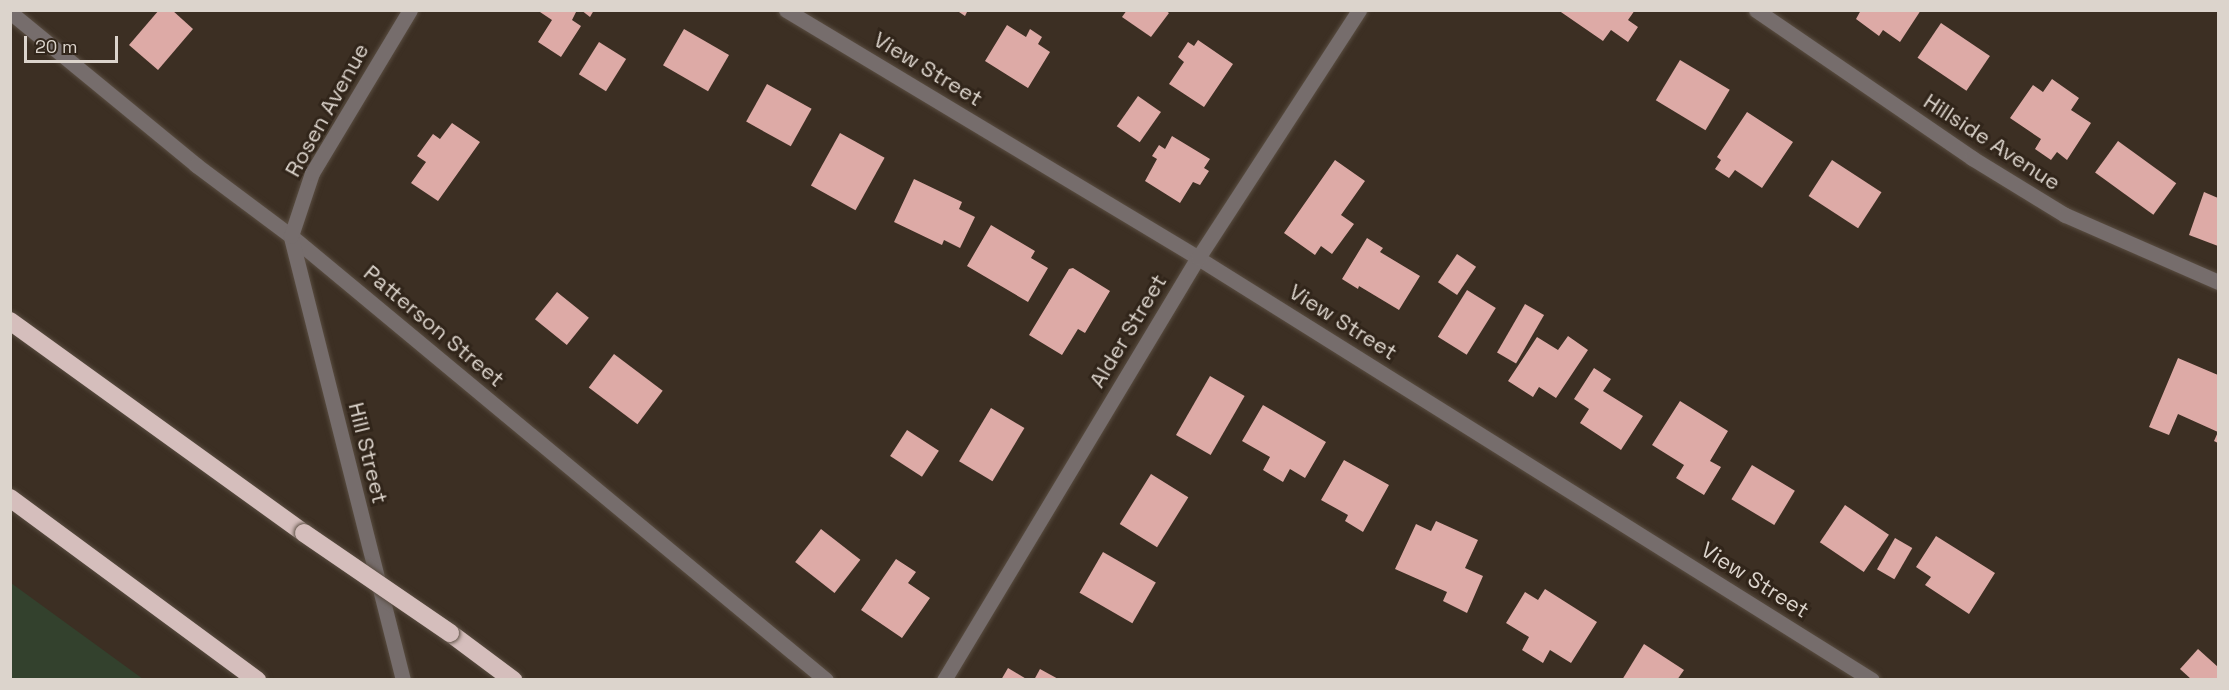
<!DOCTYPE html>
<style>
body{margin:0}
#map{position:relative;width:2229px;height:690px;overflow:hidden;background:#3c2f23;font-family:"Space Grotesk",sans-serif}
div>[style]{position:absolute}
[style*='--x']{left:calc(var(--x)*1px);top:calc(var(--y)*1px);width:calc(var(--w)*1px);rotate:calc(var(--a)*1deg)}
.green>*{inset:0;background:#33412d}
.building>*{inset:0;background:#ddaaa6;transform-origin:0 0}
.roads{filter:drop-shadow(0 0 2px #594d41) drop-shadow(0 0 2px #594d41)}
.minor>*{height:15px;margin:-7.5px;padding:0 7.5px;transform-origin:7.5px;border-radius:7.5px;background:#766d6c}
.highway>*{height:18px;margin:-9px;padding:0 9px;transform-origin:9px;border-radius:9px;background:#d5bebc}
.bridges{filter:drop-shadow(0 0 2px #594d41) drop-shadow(0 0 2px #594d41)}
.highway-bridge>*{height:18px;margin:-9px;padding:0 9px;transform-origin:9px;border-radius:9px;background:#d5bebc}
span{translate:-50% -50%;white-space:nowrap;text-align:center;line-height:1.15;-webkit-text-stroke:6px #31251a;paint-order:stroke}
.street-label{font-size:22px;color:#dcd4cc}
.frame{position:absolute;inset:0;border:12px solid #dcd4cc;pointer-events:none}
.scale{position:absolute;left:24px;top:36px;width:94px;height:27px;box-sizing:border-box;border:3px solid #dcd4cc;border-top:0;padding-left:8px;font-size:18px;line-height:21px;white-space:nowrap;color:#dcd4cc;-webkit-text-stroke:4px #31251a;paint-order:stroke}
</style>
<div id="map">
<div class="green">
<div style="clip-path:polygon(11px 583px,143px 679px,11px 679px)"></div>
</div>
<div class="building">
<div style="clip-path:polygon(159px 10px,172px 10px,193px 29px,158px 70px,129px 45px)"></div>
<div style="clip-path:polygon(537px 10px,577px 10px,572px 20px,581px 26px,561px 57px,538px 42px,552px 20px)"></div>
<div style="clip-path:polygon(581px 10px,594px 10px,590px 17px)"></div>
<div style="clip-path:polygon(956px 10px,968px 10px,965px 16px)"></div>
<div style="clip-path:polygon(1127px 10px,1165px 10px,1169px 13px,1151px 37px,1122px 17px)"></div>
<div style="clip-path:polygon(1558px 10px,1635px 10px,1628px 20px,1638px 27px,1628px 42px,1611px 30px,1603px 41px)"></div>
<div style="clip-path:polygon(1861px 10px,1921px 10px,1900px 42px,1883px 30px,1879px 36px,1856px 19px)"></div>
<div style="left:1941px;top:23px;width:59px;height:42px;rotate:34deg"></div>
<div style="clip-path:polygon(1007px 25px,1026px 37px,1030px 29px,1042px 37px,1038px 44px,1050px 52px,1028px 88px,985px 61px)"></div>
<div style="left:684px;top:29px;width:52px;height:42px;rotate:30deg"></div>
<div style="clip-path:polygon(1198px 40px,1233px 64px,1204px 107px,1169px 84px,1184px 62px,1178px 57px,1188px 42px,1194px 46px)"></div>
<div style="left:599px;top:42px;width:32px;height:38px;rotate:32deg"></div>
<div style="left:1680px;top:60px;width:58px;height:47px;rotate:31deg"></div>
<div style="clip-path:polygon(2052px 79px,2079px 98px,2071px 110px,2091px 123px,2067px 160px,2057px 152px,2051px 160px,2035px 149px,2041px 139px,2010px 118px,2033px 85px,2043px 92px)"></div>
<div style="left:767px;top:84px;width:51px;height:43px;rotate:29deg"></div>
<div style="left:1138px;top:96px;width:28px;height:37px;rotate:35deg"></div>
<div style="clip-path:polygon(1747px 112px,1793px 142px,1762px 188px,1735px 170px,1729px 178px,1715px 169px,1721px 160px,1717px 157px)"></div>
<div style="clip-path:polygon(452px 123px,480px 142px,438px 201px,411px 183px,426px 162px,417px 156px,433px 134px,440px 139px)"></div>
<div style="left:840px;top:133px;width:51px;height:60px;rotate:29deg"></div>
<div style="clip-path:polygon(1172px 136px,1210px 159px,1204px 168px,1209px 171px,1200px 185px,1193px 182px,1180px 203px,1145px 181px,1157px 159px,1152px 156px,1159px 145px,1165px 149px)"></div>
<div style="left:2118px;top:141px;width:72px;height:39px;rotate:36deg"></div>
<div style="clip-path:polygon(1335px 160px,1365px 181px,1341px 215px,1354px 224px,1332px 254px,1321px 246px,1315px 255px,1284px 233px)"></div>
<div style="left:1832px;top:160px;width:59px;height:43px;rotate:33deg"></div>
<div style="clip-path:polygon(914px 179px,962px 202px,959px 209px,975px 217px,960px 248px,944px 240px,942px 245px,894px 222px)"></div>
<div style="clip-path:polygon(2204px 192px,2218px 198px,2218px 246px,2189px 235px)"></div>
<div style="clip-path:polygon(991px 225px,1035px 251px,1031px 258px,1048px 268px,1028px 302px,967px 266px)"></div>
<div style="clip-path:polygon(1367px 238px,1383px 248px,1380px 252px,1420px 276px,1399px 310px,1359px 286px,1358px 289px,1342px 279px)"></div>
<div style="left:1457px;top:254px;width:23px;height:34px;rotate:34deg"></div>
<div style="clip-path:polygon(1073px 268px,1110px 291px,1085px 333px,1078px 329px,1062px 355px,1029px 335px,1069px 269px)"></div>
<div style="left:1467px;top:290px;width:34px;height:55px;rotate:32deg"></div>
<div style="left:557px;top:292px;width:41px;height:35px;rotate:39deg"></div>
<div style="left:1525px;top:304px;width:22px;height:56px;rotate:30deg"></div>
<div style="clip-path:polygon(1568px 336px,1588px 350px,1556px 398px,1539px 387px,1533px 397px,1508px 381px,1537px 337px,1558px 350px)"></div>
<div style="left:614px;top:354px;width:61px;height:42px;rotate:37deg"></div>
<div style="clip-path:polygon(2178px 358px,2218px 375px,2218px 443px,2214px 441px,2218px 432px,2178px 414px,2169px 435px,2149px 427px)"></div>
<div style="clip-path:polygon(1594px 368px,1611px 379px,1603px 391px,1643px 416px,1621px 450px,1580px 423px,1589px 409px,1574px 399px)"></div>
<div style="left:1210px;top:376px;width:40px;height:68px;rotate:30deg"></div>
<div style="clip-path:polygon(1680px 401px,1728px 431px,1710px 461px,1721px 467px,1704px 495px,1676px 478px,1684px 465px,1652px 445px)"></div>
<div style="clip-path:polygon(1263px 405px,1326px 442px,1305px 478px,1290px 469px,1283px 482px,1263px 470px,1270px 457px,1242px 441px)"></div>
<div style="left:991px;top:408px;width:39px;height:62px;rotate:31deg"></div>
<div style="left:907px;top:430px;width:38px;height:31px;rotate:33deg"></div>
<div style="clip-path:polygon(1344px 460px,1389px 485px,1363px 532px,1345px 521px,1348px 515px,1321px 500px)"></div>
<div style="left:1752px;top:465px;width:50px;height:40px;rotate:31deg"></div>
<div style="left:1151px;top:474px;width:44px;height:59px;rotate:32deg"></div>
<div style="left:1845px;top:505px;width:53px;height:45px;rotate:34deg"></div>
<div style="clip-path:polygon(1436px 521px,1478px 540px,1465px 568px,1483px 576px,1467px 613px,1443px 601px,1447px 592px,1395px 569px,1416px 524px,1431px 531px)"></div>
<div style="left:821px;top:529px;width:50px;height:42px;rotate:38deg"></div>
<div style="clip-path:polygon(1936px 536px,1995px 573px,1969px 614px,1925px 585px,1931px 577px,1916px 567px)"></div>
<div style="left:1895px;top:538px;width:20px;height:36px;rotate:30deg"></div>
<div style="left:1103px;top:552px;width:61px;height:47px;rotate:30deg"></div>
<div style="clip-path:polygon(896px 559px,916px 572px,908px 583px,930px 598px,902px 638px,861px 610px)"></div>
<div style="clip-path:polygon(1545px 589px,1597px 622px,1571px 663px,1550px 650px,1543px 663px,1522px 650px,1529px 637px,1506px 623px,1525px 592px,1538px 600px)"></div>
<div style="clip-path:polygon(1644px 644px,1684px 670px,1677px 680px,1622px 680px)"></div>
<div style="clip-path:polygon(2198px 649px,2218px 667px,2218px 680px,2192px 680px,2180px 669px)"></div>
<div style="clip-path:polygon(1008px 668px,1028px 680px,1001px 680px)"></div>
<div style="clip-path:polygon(1040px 669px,1060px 680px,1034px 680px)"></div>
</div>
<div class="roads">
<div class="minor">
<div style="--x:786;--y:10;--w:481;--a:31"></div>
<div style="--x:1198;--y:258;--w:795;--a:32.05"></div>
<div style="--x:1756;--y:10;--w:262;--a:34.4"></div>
<div style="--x:1972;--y:158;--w:109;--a:31.5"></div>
<div style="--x:2065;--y:215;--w:167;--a:23.6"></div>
<div style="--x:10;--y:12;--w:241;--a:39.4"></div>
<div style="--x:196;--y:165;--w:119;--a:36.8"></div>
<div style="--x:291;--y:236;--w:695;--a:39.69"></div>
<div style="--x:403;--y:680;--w:458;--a:-104.2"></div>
<div style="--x:291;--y:236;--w:66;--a:-71.6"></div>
<div style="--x:312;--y:173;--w:190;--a:-59"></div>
<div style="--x:944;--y:680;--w:493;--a:-59"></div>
<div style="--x:1198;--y:258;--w:296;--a:-57"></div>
</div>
<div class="highway">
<div style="--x:10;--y:321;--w:362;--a:35.8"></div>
<div style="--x:10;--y:498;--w:307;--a:36.4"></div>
<div style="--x:450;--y:633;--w:79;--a:36.7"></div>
</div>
</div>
<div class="bridges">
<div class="highway-bridge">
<div style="--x:304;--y:533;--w:177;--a:34.4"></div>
</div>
</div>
<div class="street-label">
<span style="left:928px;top:69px;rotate:31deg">View Street</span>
<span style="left:327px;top:110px;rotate:-61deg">Rosen Avenue</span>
<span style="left:1992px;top:142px;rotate:33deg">Hillside Avenue</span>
<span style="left:1343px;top:322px;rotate:32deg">View Street</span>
<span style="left:434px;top:326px;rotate:40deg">Patterson Street</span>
<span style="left:1128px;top:331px;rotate:-59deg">Alder Street</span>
<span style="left:368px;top:453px;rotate:76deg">Hill Street</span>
<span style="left:1755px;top:580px;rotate:32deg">View Street</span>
</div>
<div class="frame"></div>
<div class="scale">20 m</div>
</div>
